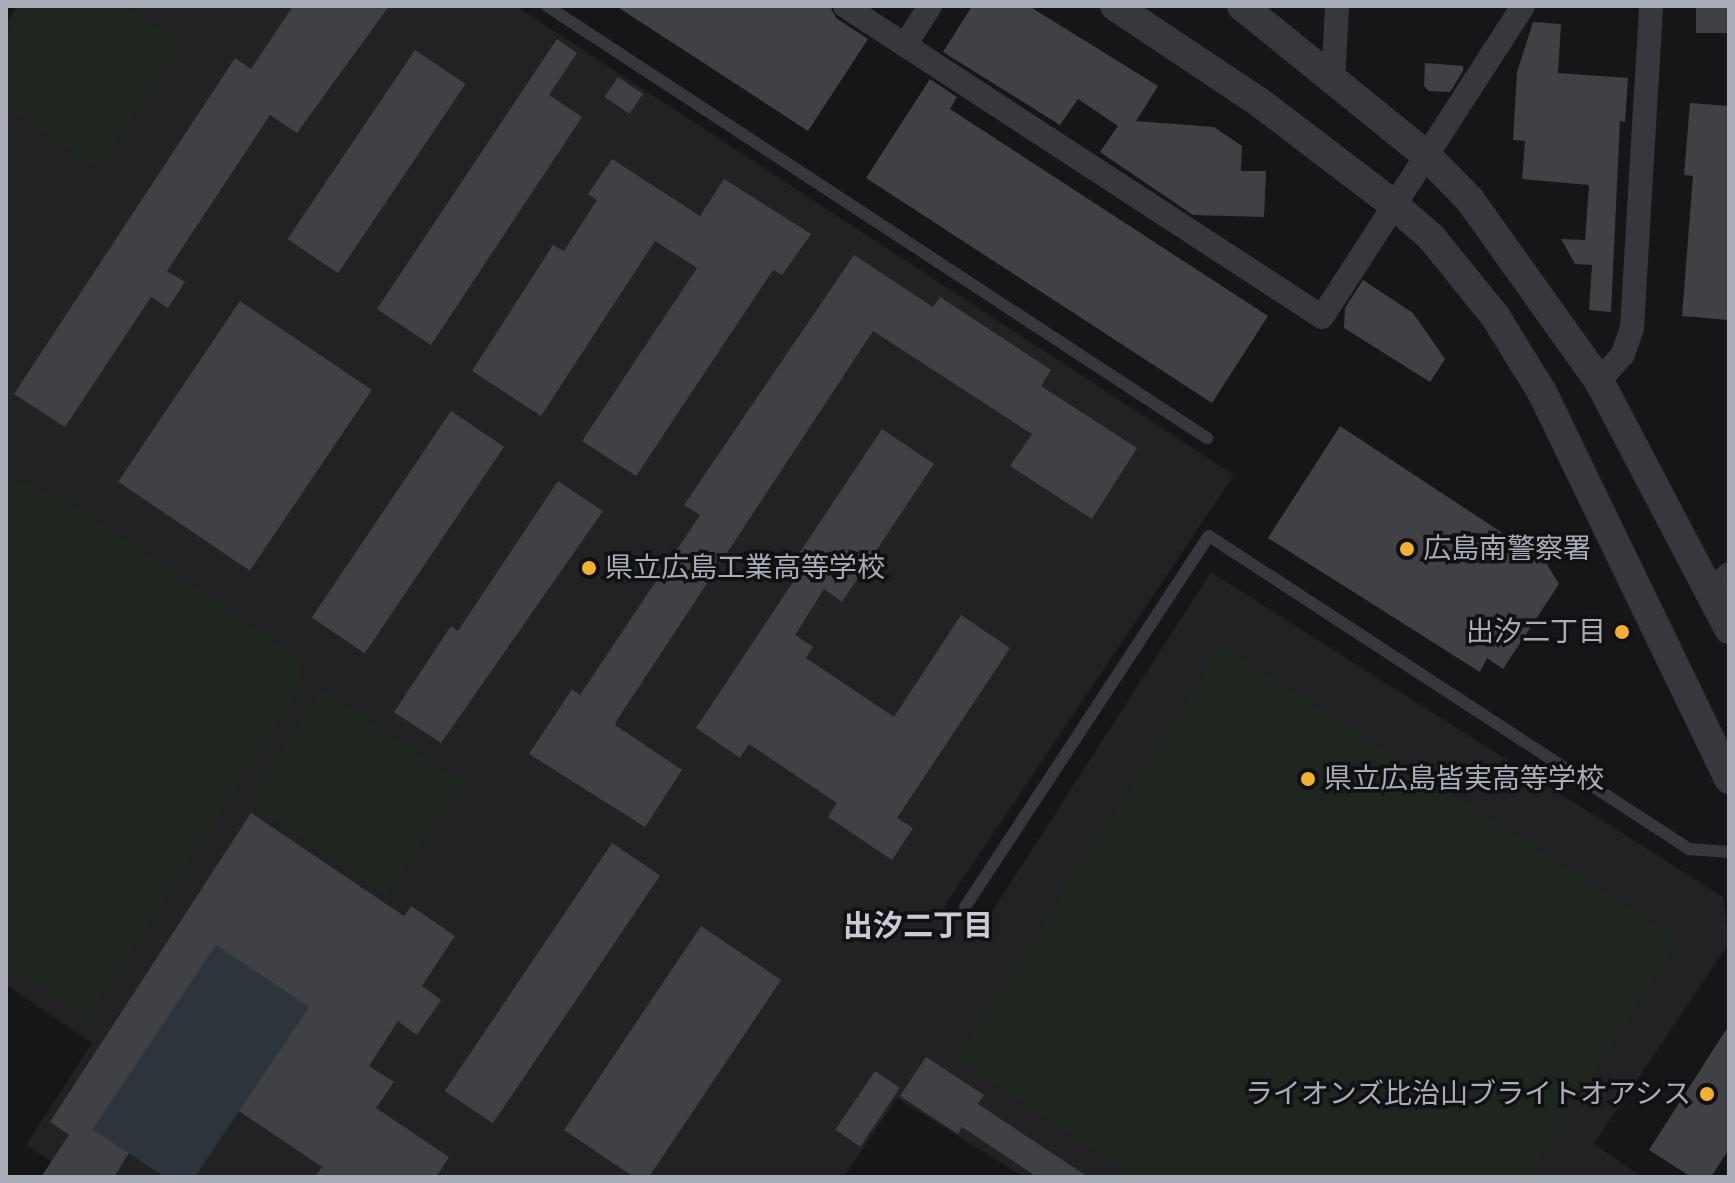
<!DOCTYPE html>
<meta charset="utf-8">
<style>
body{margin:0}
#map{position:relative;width:1735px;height:1183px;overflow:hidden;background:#161618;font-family:"Nunito Sans","Noto Sans JP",sans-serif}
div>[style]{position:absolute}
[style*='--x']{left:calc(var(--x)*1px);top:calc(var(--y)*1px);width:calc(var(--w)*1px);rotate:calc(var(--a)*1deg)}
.built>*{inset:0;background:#222225}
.green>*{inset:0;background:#1e261f;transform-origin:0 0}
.water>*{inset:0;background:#2c353c}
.building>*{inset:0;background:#404145;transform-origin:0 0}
.service>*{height:12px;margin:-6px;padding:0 6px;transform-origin:6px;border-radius:6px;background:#37383d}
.minor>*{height:24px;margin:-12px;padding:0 12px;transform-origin:12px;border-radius:12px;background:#37383d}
.tertiary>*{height:30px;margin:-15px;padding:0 15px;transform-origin:15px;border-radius:15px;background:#37383d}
.dots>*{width:22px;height:22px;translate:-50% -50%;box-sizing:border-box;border:4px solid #111113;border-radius:50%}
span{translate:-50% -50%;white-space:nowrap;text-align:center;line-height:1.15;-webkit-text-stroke:7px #111113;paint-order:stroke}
.poi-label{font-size:28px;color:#a8adb8}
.left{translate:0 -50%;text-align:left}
.right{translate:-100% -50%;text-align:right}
.neighbourhood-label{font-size:30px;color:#c9ccd4;font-weight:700}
.frame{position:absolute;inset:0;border:8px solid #a8adb8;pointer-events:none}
</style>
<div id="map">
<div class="built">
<div style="clip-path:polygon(17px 6px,516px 6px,1234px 475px,944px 907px,980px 930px,1211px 572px,1723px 897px,1729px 943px,1594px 1144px,1643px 1177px,1023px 1177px,897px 1098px,844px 1177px,74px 1177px,26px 1145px,92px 1043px,6px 985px,6px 23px)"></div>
</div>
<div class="green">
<div style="clip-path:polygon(26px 6px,124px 6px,182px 45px,98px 169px,6px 108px,6px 36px)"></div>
<div style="clip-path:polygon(6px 477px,58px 495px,301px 659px,298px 693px,87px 1019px,6px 965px)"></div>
<div style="clip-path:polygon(1222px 646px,1679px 940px,1527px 1177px,1136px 1177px,956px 1060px)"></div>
<div style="left:322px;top:689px;width:169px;height:136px;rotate:34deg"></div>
</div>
<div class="water">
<div style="clip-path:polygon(216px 945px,309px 1007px,195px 1177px,165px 1177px,93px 1129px)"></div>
</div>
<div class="building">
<div style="clip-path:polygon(293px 6px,389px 6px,297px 133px,270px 115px,167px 271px,185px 282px,168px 308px,151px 297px,65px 427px,14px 394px,235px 58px,251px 69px)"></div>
<div style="clip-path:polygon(616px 6px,830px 6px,836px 18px,868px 39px,808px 131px)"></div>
<div style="clip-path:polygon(972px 6px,1029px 6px,1158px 86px,1136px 121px,1214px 127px,1242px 146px,1241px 171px,1266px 171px,1264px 217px,1193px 215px,1100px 152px,1118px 126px,1078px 99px,1060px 125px,943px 52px)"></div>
<div style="left:1696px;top:6px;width:33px;height:27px"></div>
<div style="clip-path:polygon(1533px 22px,1561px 24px,1558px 73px,1628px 78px,1625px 122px,1620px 121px,1611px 312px,1589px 310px,1592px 265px,1575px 264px,1561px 239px,1585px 240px,1589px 185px,1522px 179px,1525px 141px,1513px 140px,1517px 72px)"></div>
<div style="clip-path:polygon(557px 39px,577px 53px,549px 95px,582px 117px,431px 345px,377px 309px)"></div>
<div style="left:415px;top:50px;width:61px;height:228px;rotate:34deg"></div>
<div style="clip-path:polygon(1425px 63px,1463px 66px,1463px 71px,1450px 92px,1429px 91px,1424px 86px)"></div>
<div style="left:618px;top:77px;width:30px;height:24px;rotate:34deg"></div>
<div style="clip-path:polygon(930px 79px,957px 97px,950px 109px,1268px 316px,1212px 403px,866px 178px)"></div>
<div style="clip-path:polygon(1690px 103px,1729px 106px,1729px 320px,1682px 316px,1693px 176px,1684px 175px)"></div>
<div style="clip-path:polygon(612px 159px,700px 216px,724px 179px,811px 234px,782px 275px,773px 270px,636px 476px,582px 441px,697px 268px,655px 241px,541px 416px,472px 371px,553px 245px,564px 251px,597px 200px,588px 194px)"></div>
<div style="clip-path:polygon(854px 255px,933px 307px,940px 297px,1051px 370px,1041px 386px,1137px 448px,1092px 519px,1010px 466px,1032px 434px,873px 331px,617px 720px,615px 725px,682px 770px,645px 827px,529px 754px,572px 689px,580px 695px,700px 515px,684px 505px)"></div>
<div style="clip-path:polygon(1363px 280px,1413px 313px,1445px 359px,1430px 382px,1344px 328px,1345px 308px)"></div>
<div style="left:240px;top:301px;width:159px;height:218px;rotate:34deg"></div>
<div style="left:451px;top:411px;width:64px;height:249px;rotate:34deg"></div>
<div style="clip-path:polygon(1340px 426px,1545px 561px,1559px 584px,1503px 669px,1487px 658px,1480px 672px,1268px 538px)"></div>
<div style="clip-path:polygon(882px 429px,934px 464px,842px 602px,824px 589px,795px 635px,813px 647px,806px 658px,894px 717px,961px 615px,1010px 648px,897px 818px,913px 828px,892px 860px,828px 817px,837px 803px,749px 744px,740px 758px,696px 728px,799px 573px,790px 567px)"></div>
<div style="clip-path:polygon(558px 481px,603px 511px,441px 743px,394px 712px,451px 626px,458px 631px)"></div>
<div style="clip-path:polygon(251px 813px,404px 916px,411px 906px,455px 936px,422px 986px,441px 1000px,417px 1035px,398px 1021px,369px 1066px,394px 1082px,376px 1108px,449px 1157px,436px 1177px,315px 1177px,322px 1167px,239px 1111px,309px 1007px,216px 945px,93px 1129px,129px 1153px,114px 1177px,41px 1177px,69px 1135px,50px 1122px)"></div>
<div style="left:612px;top:843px;width:58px;height:299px;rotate:34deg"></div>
<div style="clip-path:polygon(701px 926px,781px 980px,649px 1177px,634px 1177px,564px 1130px)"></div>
<div style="clip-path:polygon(1729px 1025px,1729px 1149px,1711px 1177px,1691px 1177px,1649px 1150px)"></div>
<div style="clip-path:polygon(926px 1057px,984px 1095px,978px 1104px,1088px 1177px,1037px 1177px,962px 1127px,958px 1134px,900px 1096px)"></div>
<div style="left:875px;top:1071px;width:30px;height:71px;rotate:34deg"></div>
</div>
<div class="service">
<div style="--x:547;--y:6;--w:789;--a:33.21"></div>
<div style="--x:965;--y:907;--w:444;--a:-56.7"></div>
<div style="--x:1209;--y:536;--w:573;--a:33.11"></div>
<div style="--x:1689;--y:849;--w:40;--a:4.3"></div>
</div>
<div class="minor">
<div style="--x:845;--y:6;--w:569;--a:33.1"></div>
<div style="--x:1322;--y:317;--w:370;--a:-57.1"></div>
<div style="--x:905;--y:45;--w:46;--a:-57.3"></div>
<div style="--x:1333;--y:81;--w:75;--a:-86.9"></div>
<div style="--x:1599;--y:381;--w:36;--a:-48"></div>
<div style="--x:1623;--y:354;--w:28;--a:-71"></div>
<div style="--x:1632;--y:328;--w:323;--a:-86.6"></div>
<div style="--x:1711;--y:592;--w:25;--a:-45"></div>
</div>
<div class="tertiary">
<div style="--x:1115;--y:6;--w:173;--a:33.7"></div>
<div style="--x:1259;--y:102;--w:168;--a:37.3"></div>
<div style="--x:1393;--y:204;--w:50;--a:41"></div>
<div style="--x:1431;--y:237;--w:102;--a:51"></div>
<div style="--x:1495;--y:316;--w:89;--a:58.3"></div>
<div style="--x:1542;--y:392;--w:430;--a:64.2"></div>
<div style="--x:1242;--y:6;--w:237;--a:39"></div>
<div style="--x:1426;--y:155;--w:63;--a:45.6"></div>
<div style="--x:1470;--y:200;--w:222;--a:54.5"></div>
<div style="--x:1599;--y:381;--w:280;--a:62.3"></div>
</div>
<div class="dots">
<div style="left:1407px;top:549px;background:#f2b134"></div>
<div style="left:589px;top:568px;background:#f2b134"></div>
<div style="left:1622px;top:632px;background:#f2b134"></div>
<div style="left:1308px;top:779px;background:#f2b134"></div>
<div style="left:1707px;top:1094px;background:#f2b134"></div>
</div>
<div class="poi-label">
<span class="left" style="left:1423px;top:549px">広島南警察署</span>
<span class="left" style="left:605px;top:568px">県立広島工業高等学校</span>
<span class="right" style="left:1606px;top:632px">出汐二丁目</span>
<span class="left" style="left:1324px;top:779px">県立広島皆実高等学校</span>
<span class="right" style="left:1691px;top:1094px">ライオンズ比治山ブライトオアシス</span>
</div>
<div class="neighbourhood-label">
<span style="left:918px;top:927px">出汐二丁目</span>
</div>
<div class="frame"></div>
</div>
